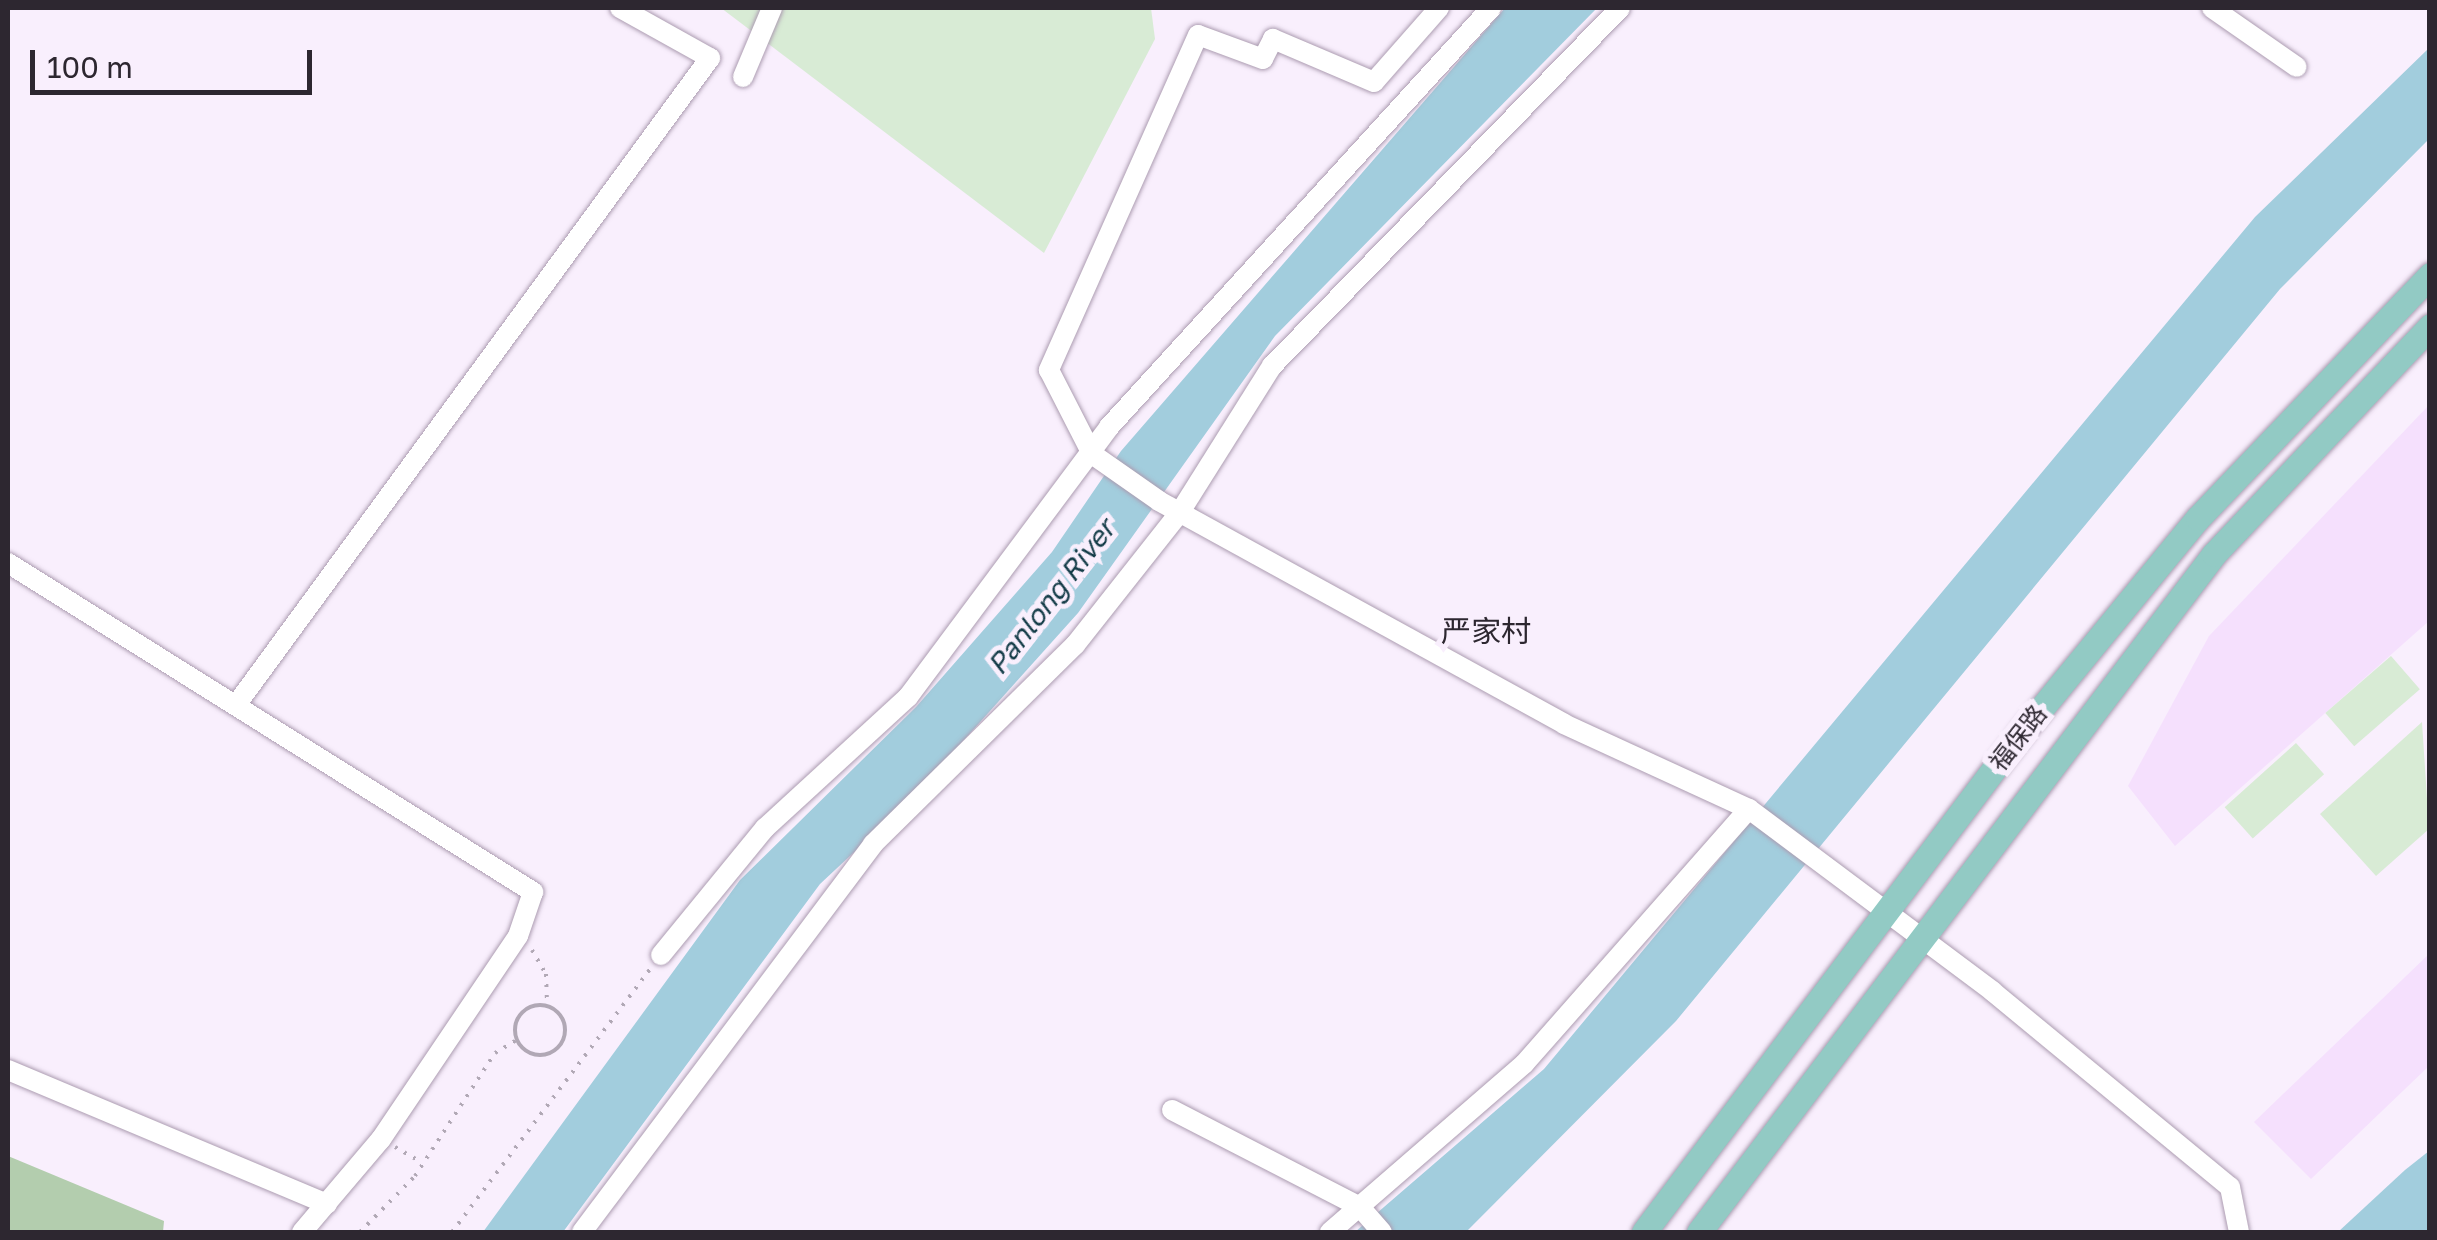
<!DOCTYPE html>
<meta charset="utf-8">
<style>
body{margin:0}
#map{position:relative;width:2437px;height:1240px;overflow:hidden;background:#f9effd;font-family:"Golos Text","Noto Sans SC",sans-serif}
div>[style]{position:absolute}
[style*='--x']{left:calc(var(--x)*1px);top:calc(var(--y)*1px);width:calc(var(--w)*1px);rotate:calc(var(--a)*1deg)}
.built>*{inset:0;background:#f5e0fd}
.green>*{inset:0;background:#d8ebd5;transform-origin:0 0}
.forest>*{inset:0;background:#b3cdae}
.water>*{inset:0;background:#a2cddd}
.path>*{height:4px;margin-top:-2px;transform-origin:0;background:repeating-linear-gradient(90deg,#b1a8b5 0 2.5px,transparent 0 10.5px)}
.path>.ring{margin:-2px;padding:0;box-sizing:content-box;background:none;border:4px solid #b1a8b5;border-radius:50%}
.roads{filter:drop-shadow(0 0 2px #ac9cb1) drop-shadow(0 0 2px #ac9cb1)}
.minor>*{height:20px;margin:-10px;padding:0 10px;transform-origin:10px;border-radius:10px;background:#fff}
.major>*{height:25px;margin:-12.5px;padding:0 12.5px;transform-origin:12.5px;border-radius:12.5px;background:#92cac4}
span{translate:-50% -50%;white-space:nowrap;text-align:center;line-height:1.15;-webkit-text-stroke:10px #f9effd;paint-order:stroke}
.street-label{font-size:25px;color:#2d2730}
.water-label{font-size:28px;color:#143c48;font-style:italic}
.quarter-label{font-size:30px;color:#2d2730}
.frame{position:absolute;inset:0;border:10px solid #2d2730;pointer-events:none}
.scale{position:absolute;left:30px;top:50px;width:282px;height:45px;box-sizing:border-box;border:5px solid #2d2730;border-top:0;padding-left:12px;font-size:30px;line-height:35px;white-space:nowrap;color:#2d2730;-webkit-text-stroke:8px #f9effd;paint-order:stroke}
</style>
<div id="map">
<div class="built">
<div style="clip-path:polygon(2429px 405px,2429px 621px,2175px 846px,2128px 786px,2209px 636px)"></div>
<div style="clip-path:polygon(2429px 954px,2429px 1066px,2311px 1179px,2254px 1122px)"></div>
</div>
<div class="green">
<div style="clip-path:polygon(721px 8px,1151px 8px,1155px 39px,1044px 253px)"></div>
<div style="left:2391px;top:656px;width:44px;height:87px;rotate:49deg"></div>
<div style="clip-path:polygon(2422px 722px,2429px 829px,2376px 876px,2320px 814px)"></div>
<div style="left:2296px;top:743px;width:42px;height:96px;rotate:48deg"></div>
</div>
<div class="forest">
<div style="clip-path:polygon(8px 1156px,164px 1221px,163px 1232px,8px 1232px)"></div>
</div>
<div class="water">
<div style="clip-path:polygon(1505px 8px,1597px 8px,1275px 336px,1078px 613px,912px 798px,820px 884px,563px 1232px,483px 1232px,740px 880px,916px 707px,1052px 552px,1121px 451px)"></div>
<div style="clip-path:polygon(2429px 48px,2429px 139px,2280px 289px,1676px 1021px,1466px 1232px,1355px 1232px,1544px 1069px,2255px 217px)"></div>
<div style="clip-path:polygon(2429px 1151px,2429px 1232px,2338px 1232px,2405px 1170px)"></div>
</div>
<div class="path">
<div style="--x:532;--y:950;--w:28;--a:60"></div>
<div style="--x:546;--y:974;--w:32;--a:88"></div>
<div class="ring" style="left:515px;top:1005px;width:46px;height:46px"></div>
<div style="--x:395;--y:1147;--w:30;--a:30"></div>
<div style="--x:360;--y:1232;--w:78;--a:-45.5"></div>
<div style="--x:415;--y:1176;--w:147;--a:-57"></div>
<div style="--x:495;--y:1053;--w:26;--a:-31"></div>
<div style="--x:452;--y:1232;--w:331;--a:-53"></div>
</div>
<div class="roads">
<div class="minor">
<div style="--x:1439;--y:8;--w:98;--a:131.3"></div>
<div style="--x:1374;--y:82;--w:110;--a:-156.9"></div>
<div style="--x:1273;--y:39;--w:22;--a:117"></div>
<div style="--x:1263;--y:59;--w:69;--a:-159.7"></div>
<div style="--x:1198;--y:35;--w:367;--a:114"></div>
<div style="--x:1049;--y:370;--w:94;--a:62.9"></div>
<div style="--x:1092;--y:454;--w:82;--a:35"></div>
<div style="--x:1159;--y:501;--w:462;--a:28.8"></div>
<div style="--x:1564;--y:724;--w:204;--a:24.7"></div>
<div style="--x:1749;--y:809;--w:304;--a:36.8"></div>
<div style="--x:1992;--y:991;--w:308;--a:39.5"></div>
<div style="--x:2230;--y:1187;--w:46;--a:78.7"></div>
<div style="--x:2212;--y:8;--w:103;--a:34.8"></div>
<div style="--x:743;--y:77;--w:75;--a:-67.2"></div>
<div style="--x:8;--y:563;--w:620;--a:32.07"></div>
<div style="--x:533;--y:892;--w:46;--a:108.8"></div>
<div style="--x:518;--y:936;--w:245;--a:124"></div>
<div style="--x:381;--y:1139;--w:122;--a:130.3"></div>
<div style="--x:239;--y:701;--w:797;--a:-53.78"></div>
<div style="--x:710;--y:58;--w:103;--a:-150.9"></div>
<div style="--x:661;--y:955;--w:164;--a:-50.7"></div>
<div style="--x:765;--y:828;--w:194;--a:-42.5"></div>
<div style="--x:908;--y:697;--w:337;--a:-53.3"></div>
<div style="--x:1109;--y:427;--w:567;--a:-47.64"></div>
<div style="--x:8;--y:1070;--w:346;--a:22.8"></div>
<div style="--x:1172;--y:1110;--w:212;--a:27.3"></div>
<div style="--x:1360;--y:1207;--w:33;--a:49"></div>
<div style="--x:582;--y:1232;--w:485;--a:-53.1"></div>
<div style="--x:873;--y:844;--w:284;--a:-44.6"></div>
<div style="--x:1075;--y:645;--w:169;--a:-51.7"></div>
<div style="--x:1180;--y:512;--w:173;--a:-57.8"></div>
<div style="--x:1272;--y:366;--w:499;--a:-45.8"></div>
<div style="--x:1330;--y:1232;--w:257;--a:-40.9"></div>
<div style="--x:1524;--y:1064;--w:340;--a:-48.6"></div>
</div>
<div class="major">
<div style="--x:1644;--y:1232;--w:627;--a:-52.91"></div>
<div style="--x:2022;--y:732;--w:277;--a:-50.6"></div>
<div style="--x:2198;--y:518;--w:336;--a:-46.3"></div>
<div style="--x:1699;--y:1232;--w:851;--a:-52.78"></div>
<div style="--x:2214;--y:554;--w:314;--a:-46.5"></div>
</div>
</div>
<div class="street-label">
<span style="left:2018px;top:738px;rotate:-52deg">福保路</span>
</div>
<div class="water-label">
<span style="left:1051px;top:597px;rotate:-52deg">Panlong River</span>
</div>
<div class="quarter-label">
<span style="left:1486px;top:631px">严家村</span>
</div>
<div class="frame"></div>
<div class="scale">100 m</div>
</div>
